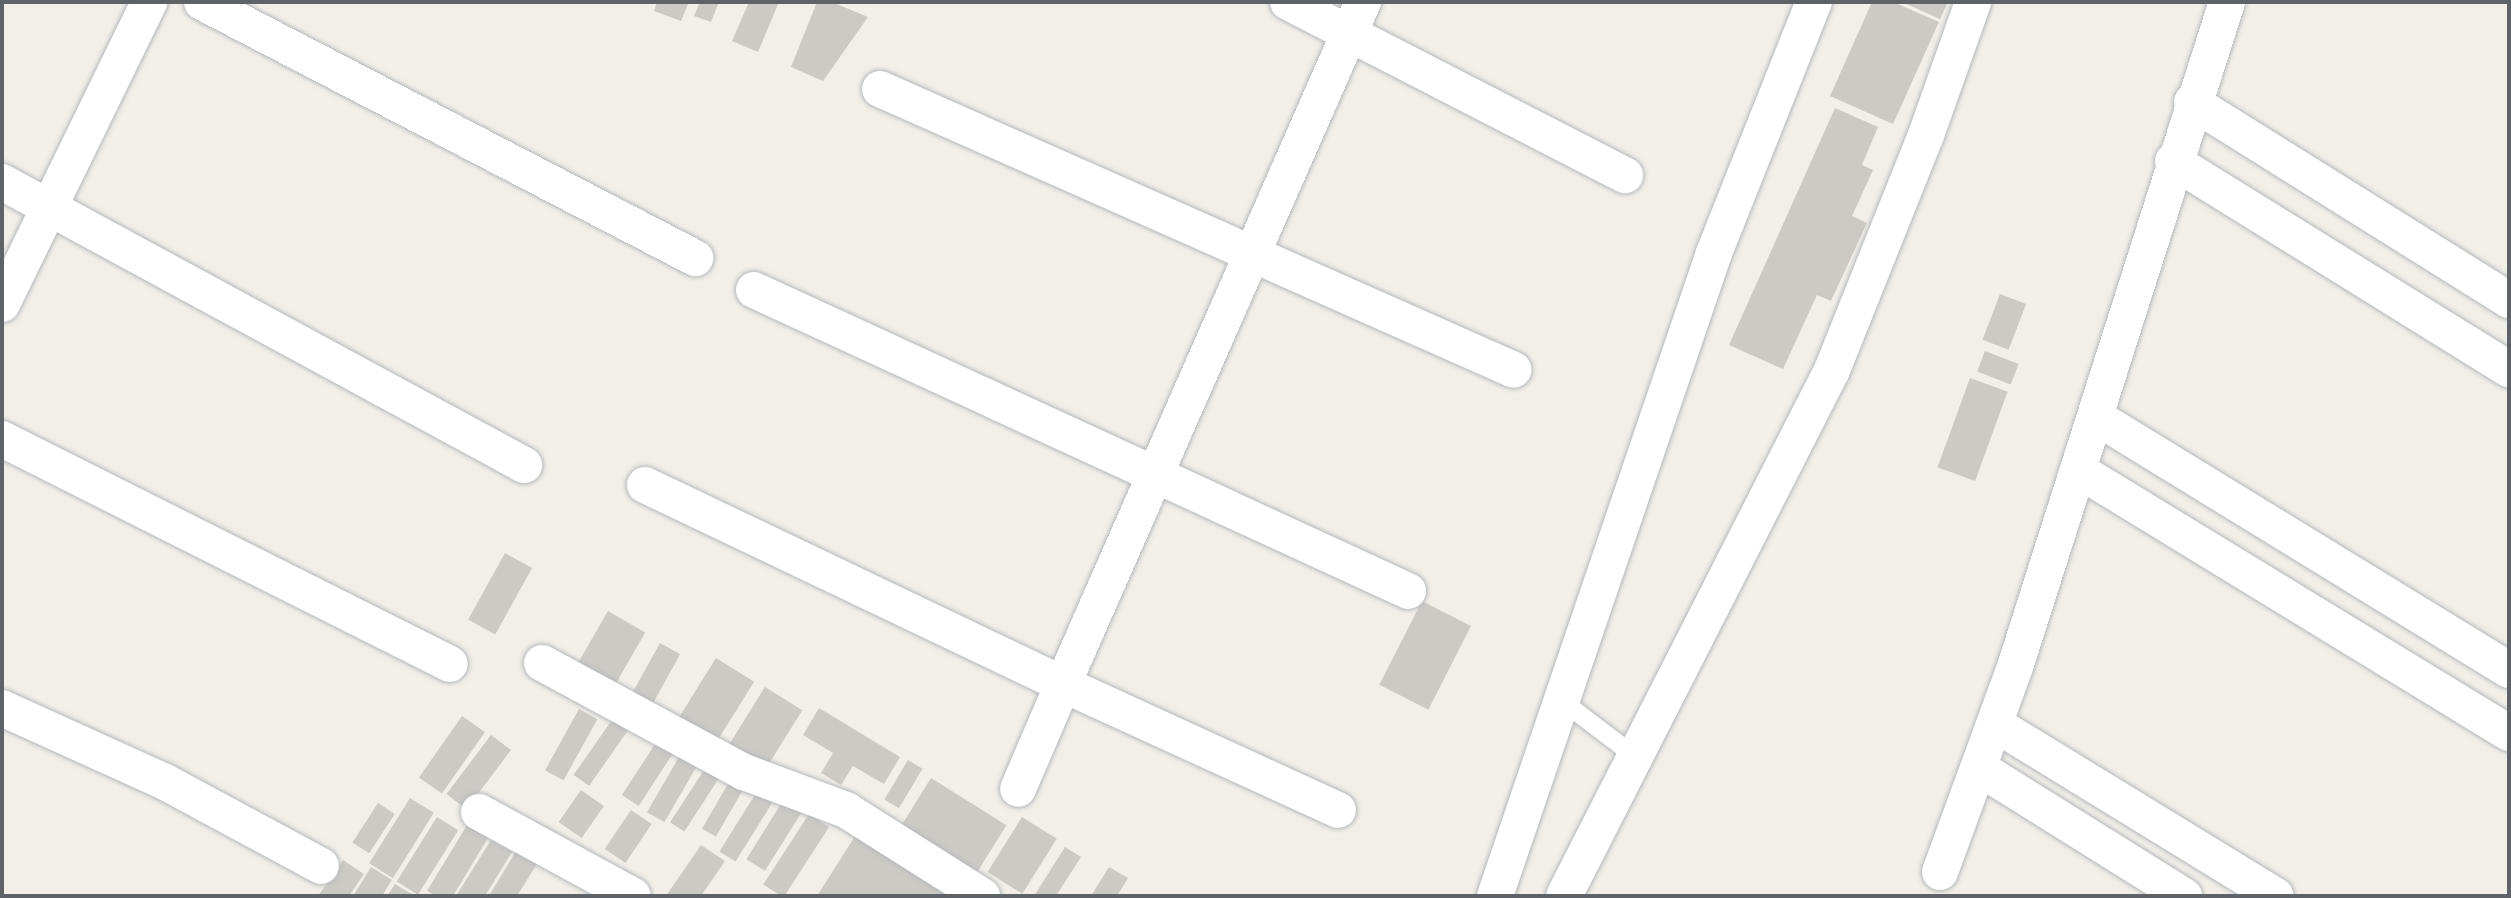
<!DOCTYPE html>
<style>
body{margin:0}
#map{position:relative;width:2511px;height:898px;overflow:hidden;background:#f1efe8;font-family:"Fira Sans Condensed",sans-serif}
div>[style]{position:absolute}
[style*='--x']{left:calc(var(--x)*1px);top:calc(var(--y)*1px);width:calc(var(--w)*1px);rotate:calc(var(--a)*1deg)}
.building>*{inset:0;background:#cccac5;transform-origin:0 0}
.roads{filter:drop-shadow(0 0 2px #b5b8bc) drop-shadow(0 0 2px #b5b8bc)}
.lane>*{height:18px;margin:-9px;padding:0 9px;transform-origin:9px;border-radius:9px;background:#fff}
.street>*{height:36px;margin:-18px;padding:0 18px;transform-origin:18px;border-radius:18px;background:#fff}
span{translate:-50% -50%;white-space:nowrap;text-align:center;line-height:1.15;-webkit-text-stroke:6px #fff;paint-order:stroke}
.frame{position:absolute;inset:0;border:4px solid #5f6368;pointer-events:none}
</style>
<div id="map">
<div class="building">
<div style="clip-path:polygon(657px 2px,689px 2px,681px 21px,654px 11px)"></div>
<div style="clip-path:polygon(700px 2px,719px 2px,711px 22px,694px 16px)"></div>
<div style="clip-path:polygon(749px 2px,779px 2px,758px 52px,732px 41px)"></div>
<div style="clip-path:polygon(817px 2px,832px 2px,868px 17px,823px 81px,791px 67px)"></div>
<div style="clip-path:polygon(1872px 2px,1893px 2px,1939px 22px,1893px 124px,1830px 96px)"></div>
<div style="clip-path:polygon(1902px 2px,1948px 2px,1940px 19px)"></div>
<div style="clip-path:polygon(1835px 108px,1878px 127px,1862px 165px,1873px 170px,1852px 216px,1867px 223px,1831px 301px,1817px 295px,1783px 369px,1729px 345px)"></div>
<div style="left:2000px;top:294px;width:28px;height:49px;rotate:21deg"></div>
<div style="left:1985px;top:351px;width:36px;height:22px;rotate:21deg"></div>
<div style="left:1970px;top:378px;width:40px;height:95px;rotate:20deg"></div>
<div style="left:505px;top:553px;width:31px;height:76px;rotate:29deg"></div>
<div style="left:1422px;top:601px;width:55px;height:94px;rotate:27deg"></div>
<div style="left:608px;top:611px;width:43px;height:62px;rotate:30deg"></div>
<div style="left:660px;top:643px;width:23px;height:64px;rotate:29deg"></div>
<div style="left:716px;top:658px;width:45px;height:73px;rotate:32deg"></div>
<div style="left:765px;top:687px;width:44px;height:73px;rotate:32deg"></div>
<div style="clip-path:polygon(819px 708px,900px 757px,884px 784px,853px 766px,841px 785px,821px 773px,833px 753px,803px 735px)"></div>
<div style="left:579px;top:709px;width:21px;height:70px;rotate:29deg"></div>
<div style="left:462px;top:716px;width:28px;height:75px;rotate:35deg"></div>
<div style="left:612px;top:720px;width:19px;height:67px;rotate:35deg"></div>
<div style="left:491px;top:735px;width:25px;height:74px;rotate:37deg"></div>
<div style="left:659px;top:738px;width:20px;height:68px;rotate:33deg"></div>
<div style="left:683px;top:750px;width:20px;height:72px;rotate:30deg"></div>
<div style="left:908px;top:760px;width:17px;height:46px;rotate:31deg"></div>
<div style="left:706px;top:767px;width:17px;height:66px;rotate:33deg"></div>
<div style="left:733px;top:775px;width:16px;height:62px;rotate:30deg"></div>
<div style="left:931px;top:778px;width:89px;height:73px;rotate:32deg"></div>
<div style="left:581px;top:790px;width:28px;height:39px;rotate:35deg"></div>
<div style="left:756px;top:793px;width:19px;height:69px;rotate:32deg"></div>
<div style="left:410px;top:798px;width:28px;height:77px;rotate:32deg"></div>
<div style="left:784px;top:799px;width:22px;height:71px;rotate:32deg"></div>
<div style="left:378px;top:803px;width:20px;height:47px;rotate:33deg"></div>
<div style="left:631px;top:810px;width:25px;height:47px;rotate:34deg"></div>
<div style="left:809px;top:814px;width:24px;height:84px;rotate:33deg"></div>
<div style="left:437px;top:817px;width:25px;height:76px;rotate:32deg"></div>
<div style="left:1022px;top:817px;width:41px;height:65px;rotate:32deg"></div>
<div style="clip-path:polygon(467px 825px,488px 838px,453px 896px,436px 896px,427px 891px)"></div>
<div style="clip-path:polygon(859px 830px,951px 886px,944px 896px,817px 896px)"></div>
<div style="clip-path:polygon(491px 840px,512px 852px,485px 896px,456px 896px)"></div>
<div style="clip-path:polygon(701px 845px,725px 861px,701px 896px,666px 896px)"></div>
<div style="clip-path:polygon(1065px 847px,1081px 857px,1056px 896px,1034px 896px)"></div>
<div style="clip-path:polygon(516px 851px,537px 864px,517px 896px,489px 896px)"></div>
<div style="clip-path:polygon(343px 860px,364px 874px,349px 896px,318px 896px)"></div>
<div style="clip-path:polygon(371px 867px,392px 880px,382px 896px,353px 896px)"></div>
<div style="clip-path:polygon(1109px 867px,1128px 878px,1117px 896px,1091px 896px)"></div>
<div style="clip-path:polygon(395px 884px,415px 896px,387px 896px)"></div>
</div>
<div class="roads">
<div class="lane">
<div style="--x:1561;--y:700;--w:89;--a:37.3"></div>
</div>
<div class="street">
<div style="--x:202;--y:2;--w:556;--a:27.44"></div>
<div style="--x:1288;--y:2;--w:379;--a:27.2"></div>
<div style="--x:880;--y:89;--w:693;--a:23.9"></div>
<div style="--x:2192;--y:102;--w:374;--a:32"></div>
<div style="--x:2173;--y:161;--w:395;--a:31.8"></div>
<div style="--x:2;--y:182;--w:594;--a:28.46"></div>
<div style="--x:754;--y:290;--w:720;--a:24.71"></div>
<div style="--x:2;--y:304;--w:336;--a:-64"></div>
<div style="--x:2096;--y:417;--w:484;--a:31.5"></div>
<div style="--x:2;--y:439;--w:501;--a:26.67"></div>
<div style="--x:2078;--y:470;--w:505;--a:31.39"></div>
<div style="--x:645;--y:485;--w:463;--a:25.5"></div>
<div style="--x:1063;--y:684;--w:114;--a:113.2"></div>
<div style="--x:542;--y:663;--w:230;--a:28.4"></div>
<div style="--x:744;--y:772;--w:109;--a:20.4"></div>
<div style="--x:846;--y:810;--w:161;--a:32.3"></div>
<div style="--x:2;--y:708;--w:179;--a:24.4"></div>
<div style="--x:165;--y:782;--w:177;--a:28.3"></div>
<div style="--x:1995;--y:724;--w:329;--a:31.5"></div>
<div style="--x:1979;--y:768;--w:242;--a:32"></div>
<div style="--x:1338;--y:810;--w:302;--a:-155.4"></div>
<div style="--x:1063;--y:684;--w:745;--a:-66.26"></div>
<div style="--x:479;--y:812;--w:175;--a:28.6"></div>
<div style="--x:1940;--y:872;--w:221;--a:-69.9"></div>
<div style="--x:2016;--y:664;--w:695;--a:-72.32"></div>
<div style="--x:1495;--y:896;--w:679;--a:-71.19"></div>
<div style="--x:1714;--y:253;--w:270;--a:-68.3"></div>
<div style="--x:1564;--y:896;--w:590;--a:-63"></div>
<div style="--x:1832;--y:370;--w:253;--a:-68.2"></div>
<div style="--x:1926;--y:135;--w:141;--a:-70.5"></div>
</div>
</div>
<div class="frame"></div>
</div>
